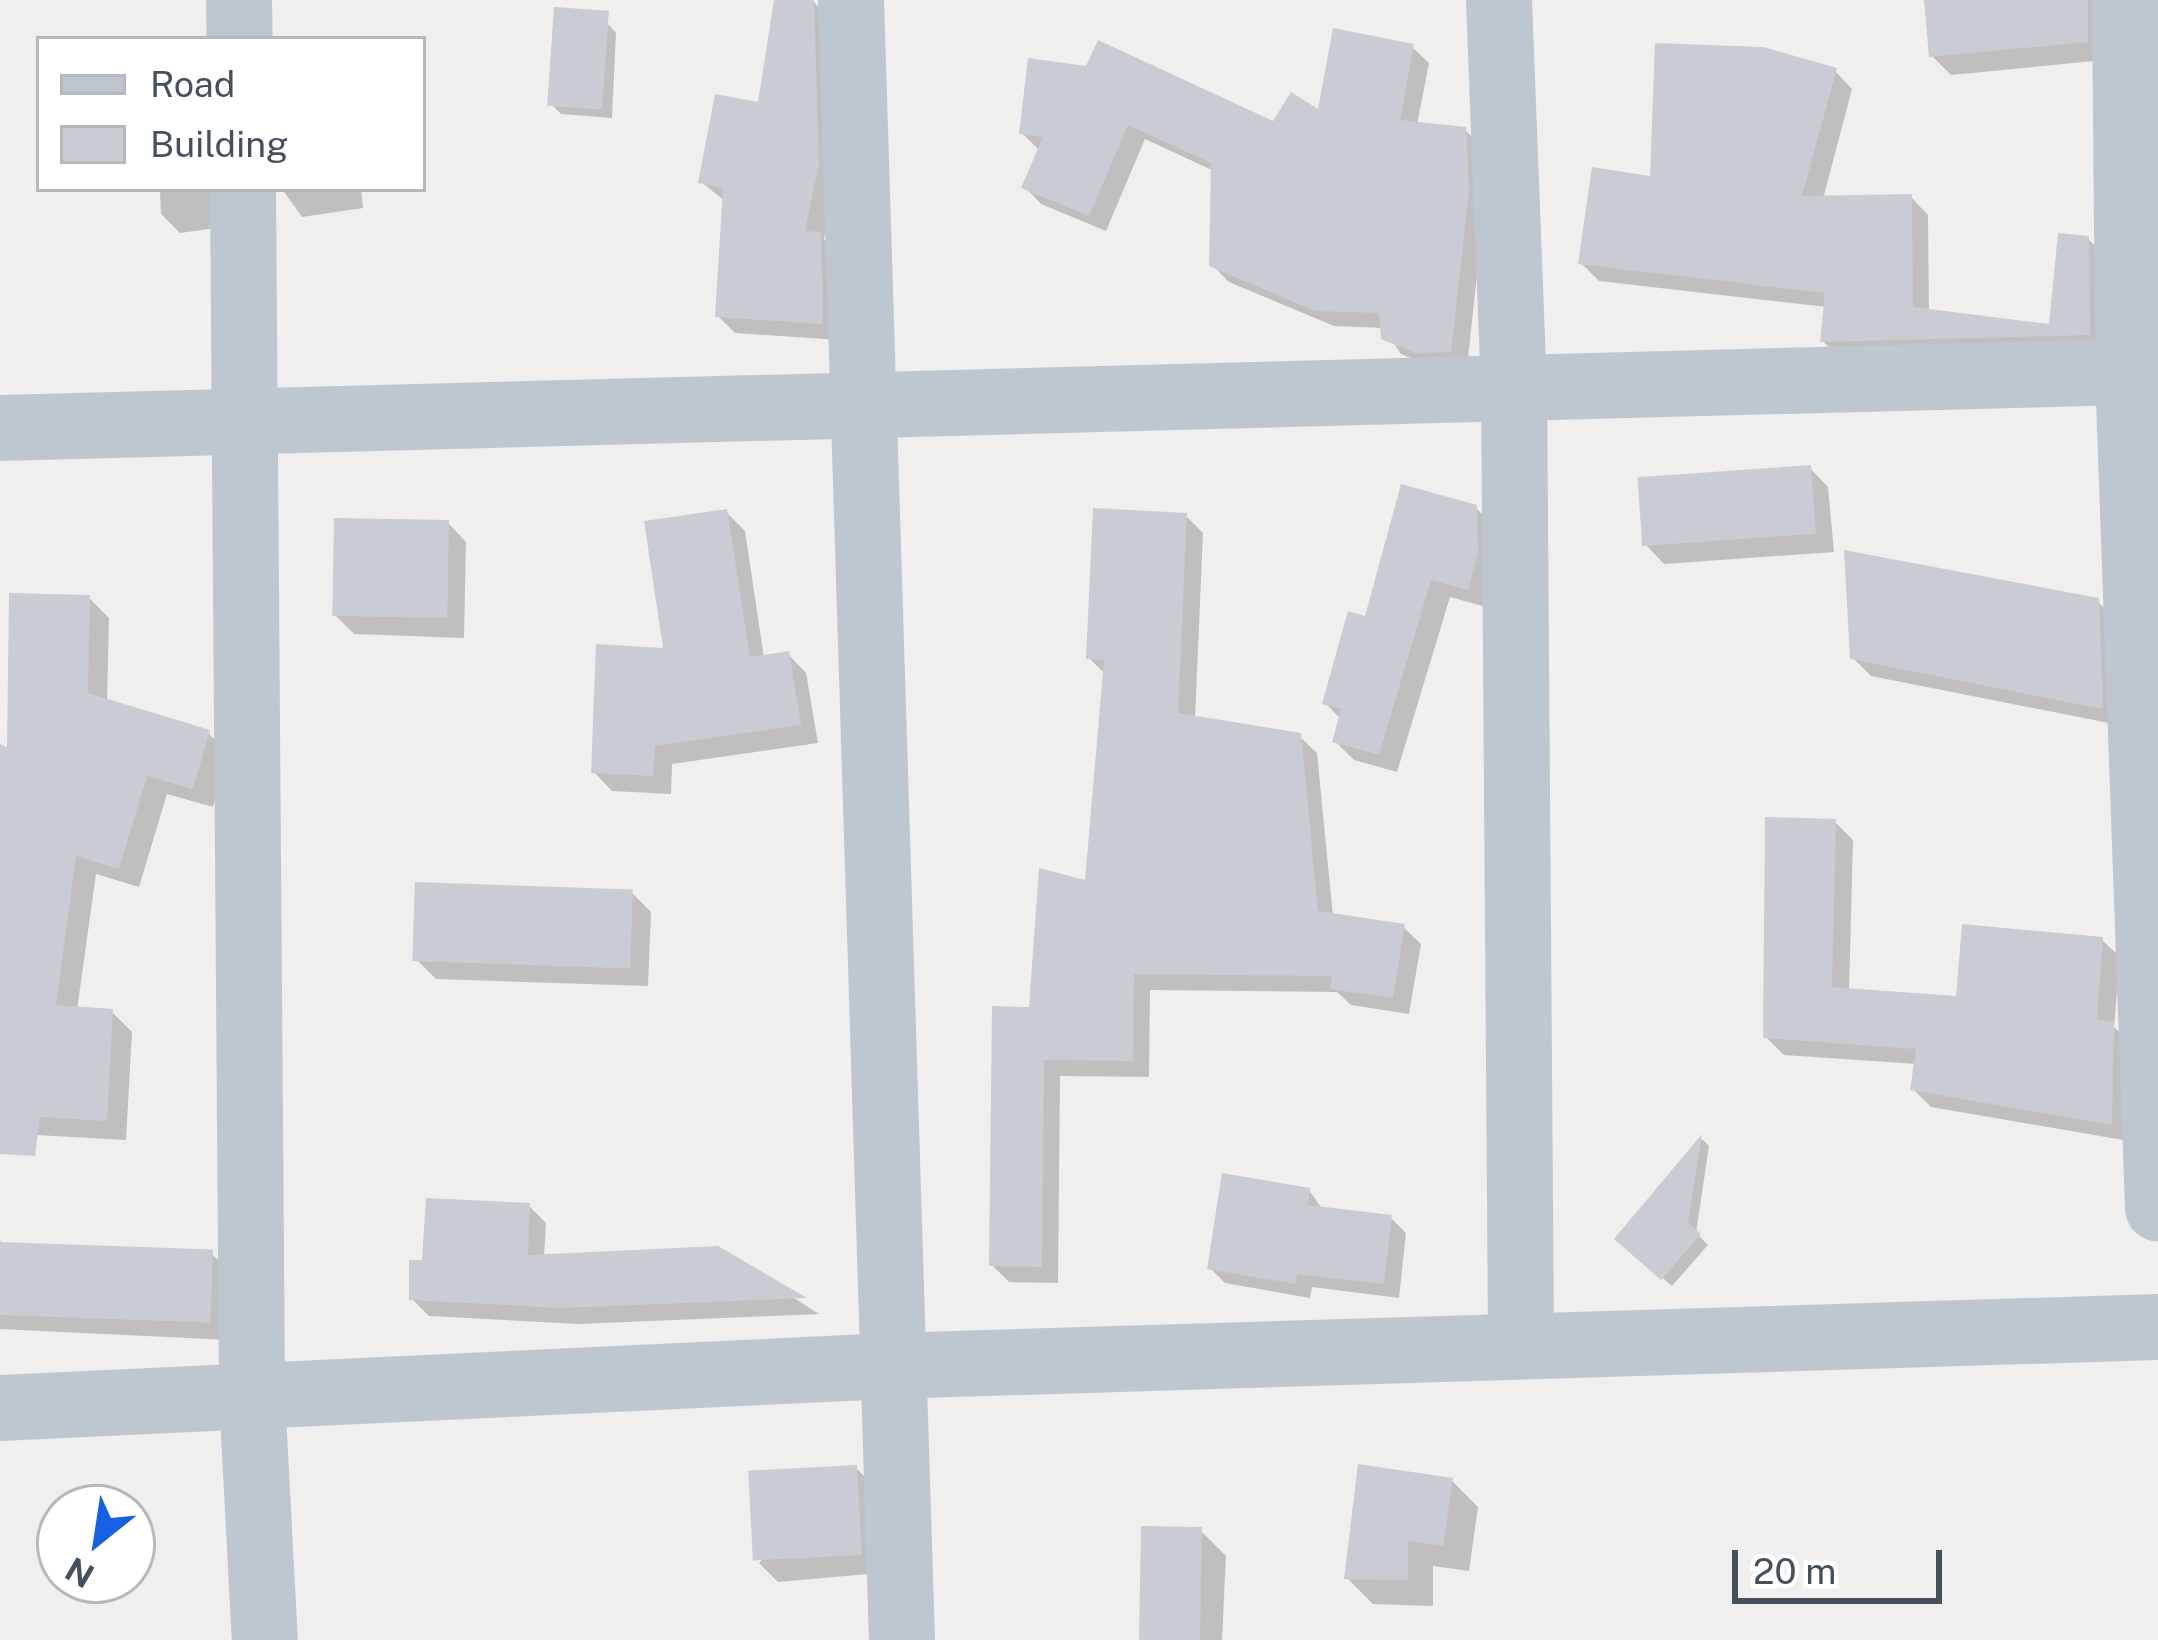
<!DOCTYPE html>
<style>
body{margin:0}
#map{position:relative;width:2158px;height:1640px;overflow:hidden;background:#f1eeee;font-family:"Public Sans",sans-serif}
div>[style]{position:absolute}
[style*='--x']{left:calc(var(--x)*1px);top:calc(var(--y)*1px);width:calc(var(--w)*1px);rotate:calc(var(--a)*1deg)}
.shadow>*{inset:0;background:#0003}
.building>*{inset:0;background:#caccd4;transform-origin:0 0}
.minor>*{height:66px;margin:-33px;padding:0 33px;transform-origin:33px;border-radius:33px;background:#bec7d0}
.tertiary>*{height:66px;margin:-33px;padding:0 33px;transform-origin:33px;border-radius:33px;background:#bec7d0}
span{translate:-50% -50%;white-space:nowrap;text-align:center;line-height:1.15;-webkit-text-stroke:9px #fff;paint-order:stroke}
.legend{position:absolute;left:36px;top:36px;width:390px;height:156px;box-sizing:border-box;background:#fff;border:3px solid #b5b9be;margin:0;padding:15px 21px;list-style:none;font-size:36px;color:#46505c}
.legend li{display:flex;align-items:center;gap:24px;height:60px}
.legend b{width:60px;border:3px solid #b5b9be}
.north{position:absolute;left:36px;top:1484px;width:120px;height:120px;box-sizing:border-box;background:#fff;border:3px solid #b5b9be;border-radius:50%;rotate:210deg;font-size:33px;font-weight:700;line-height:48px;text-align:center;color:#46505c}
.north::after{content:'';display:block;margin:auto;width:42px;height:54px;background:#1661e2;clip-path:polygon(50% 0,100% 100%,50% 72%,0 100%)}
.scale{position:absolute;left:1732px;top:1550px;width:210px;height:54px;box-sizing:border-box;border:6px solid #46505c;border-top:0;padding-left:15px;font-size:36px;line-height:42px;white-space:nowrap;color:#46505c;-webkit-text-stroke:9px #fff;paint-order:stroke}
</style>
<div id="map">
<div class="shadow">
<div style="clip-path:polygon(777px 0,813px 1px,830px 19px,835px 183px,824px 239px,837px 253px,839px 340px,735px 333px,718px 316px,725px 201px,701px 182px,760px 105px)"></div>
<div style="clip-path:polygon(1927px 0,2099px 0,2105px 60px,1951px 75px,1932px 56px)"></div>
<div style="clip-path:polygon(608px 24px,616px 33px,612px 118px,561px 114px,552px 105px)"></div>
<div style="clip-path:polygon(1412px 47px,1429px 63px,1417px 125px,1465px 130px,1482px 147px,1484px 209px,1467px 368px,1435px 368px,1401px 354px,1383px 328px,1334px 326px,1229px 282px,1212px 265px,1214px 171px,1145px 139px,1106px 231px,1041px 204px,1025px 187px,1040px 151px,1022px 133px,1030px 62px,1274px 125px,1320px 113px)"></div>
<div style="clip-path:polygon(1835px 71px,1852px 89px,1823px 199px,1911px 197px,1928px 215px,1929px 312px,2052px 327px,2088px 239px,2106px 256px,2106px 352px,1840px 359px,1823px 341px,1827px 307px,1599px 281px,1581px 263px,1653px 179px)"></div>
<div style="clip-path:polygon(160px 189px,229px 189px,224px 227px,180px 233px,161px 214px)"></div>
<div style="clip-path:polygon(282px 189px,361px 189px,363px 208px,302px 217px)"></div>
<div style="clip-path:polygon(1810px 468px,1828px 487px,1834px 552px,1664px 564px,1646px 545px)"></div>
<div style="clip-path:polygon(1476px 508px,1495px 527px,1486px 607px,1450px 597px,1397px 772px,1354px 760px,1335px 741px,1341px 719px,1325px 703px)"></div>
<div style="clip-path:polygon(726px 512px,745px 531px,764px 658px,788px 654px,806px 673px,818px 743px,672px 764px,671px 794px,612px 791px,594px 772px,667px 651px)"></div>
<div style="clip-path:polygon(1186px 516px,1203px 533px,1195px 719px,1299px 736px,1317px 753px,1333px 916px,1403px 927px,1421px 944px,1409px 1014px,1351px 1005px,1337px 992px,1150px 990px,1149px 1077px,1060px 1076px,1058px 1283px,1009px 1282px,992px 1265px,1032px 1010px,1088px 884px,1106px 675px,1089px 658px)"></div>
<div style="clip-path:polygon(448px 523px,466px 542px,464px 638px,354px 634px,335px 615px)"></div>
<div style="clip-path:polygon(89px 598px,109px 618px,107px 702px,208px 733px,228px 753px,213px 807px,167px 794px,139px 887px,96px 874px,77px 1010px,112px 1012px,132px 1032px,126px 1140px,0 1133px,0 748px,10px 751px)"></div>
<div style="clip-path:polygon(2097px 601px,2115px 618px,2119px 725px,1871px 676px,1853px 658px)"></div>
<div style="clip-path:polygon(1835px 822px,1853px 840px,1849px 992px,1959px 999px,2102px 940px,2120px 957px,2114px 1027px,2130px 1042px,2129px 1141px,1931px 1107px,1913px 1089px,1917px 1064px,1784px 1055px,1766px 1037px)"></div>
<div style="clip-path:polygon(632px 893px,651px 912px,648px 986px,436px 979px,417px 960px)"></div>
<div style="clip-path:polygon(1702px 1139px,1709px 1146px,1696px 1233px,1708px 1245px,1672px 1286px,1618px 1239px)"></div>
<div style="clip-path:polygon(1309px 1190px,1323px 1210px,1391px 1218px,1406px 1233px,1399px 1298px,1312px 1287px,1310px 1298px,1225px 1283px,1210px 1268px)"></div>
<div style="clip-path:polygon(529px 1206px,546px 1223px,544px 1257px,717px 1249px,819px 1314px,579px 1324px,429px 1316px,412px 1299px,425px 1262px)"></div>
<div style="clip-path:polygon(0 1237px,1px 1245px,212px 1254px,229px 1271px,229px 1340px,0 1329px)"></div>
<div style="clip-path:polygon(856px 1468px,875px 1487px,879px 1573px,778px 1582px,759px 1563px)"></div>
<div style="clip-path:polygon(1452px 1481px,1478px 1507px,1469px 1571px,1433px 1566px,1433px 1606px,1373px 1604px,1347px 1578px)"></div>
<div style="clip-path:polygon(1200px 1530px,1226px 1556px,1222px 1640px,1139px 1640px)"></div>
</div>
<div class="building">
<div style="clip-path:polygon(774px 0,814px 0,819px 164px,805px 231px,821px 232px,823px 324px,715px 317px,723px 188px,698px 183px,715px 94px,758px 102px)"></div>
<div style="clip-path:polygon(1924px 0,2088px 0,2088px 42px,1929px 57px)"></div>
<div style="left:554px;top:7px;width:55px;height:99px;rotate:4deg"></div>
<div style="clip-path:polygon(1333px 28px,1414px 44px,1400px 120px,1466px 127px,1469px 191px,1451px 352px,1416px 353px,1381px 339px,1379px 313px,1315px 311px,1209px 266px,1211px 163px,1128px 125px,1089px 216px,1021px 188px,1043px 137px,1019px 134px,1028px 58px,1086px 66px,1098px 40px,1273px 121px,1291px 92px,1318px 109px)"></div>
<div style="clip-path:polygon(1655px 43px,1763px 47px,1837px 68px,1802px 196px,1912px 194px,1913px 307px,2049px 324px,2058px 233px,2089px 236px,2090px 335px,1820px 342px,1825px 293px,1578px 264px,1592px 167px,1650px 176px)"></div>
<div style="left:1811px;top:465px;width:69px;height:174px;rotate:86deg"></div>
<div style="clip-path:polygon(1401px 484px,1477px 505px,1478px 553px,1468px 590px,1431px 580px,1379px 755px,1332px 742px,1341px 709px,1322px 704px,1348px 611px,1365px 616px)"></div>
<div style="clip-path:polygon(1093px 508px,1187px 513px,1178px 713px,1301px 733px,1318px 911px,1405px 924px,1393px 998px,1330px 989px,1332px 976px,1134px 974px,1133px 1061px,1044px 1060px,1042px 1267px,989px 1266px,992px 1006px,1029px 1007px,1039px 868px,1085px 880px,1104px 660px,1086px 659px)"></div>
<div style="clip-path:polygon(727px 509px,750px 657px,789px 651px,801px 725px,655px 746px,653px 776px,591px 773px,596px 644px,663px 648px,644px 521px)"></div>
<div style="left:334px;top:518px;width:115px;height:98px;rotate:1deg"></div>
<div style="clip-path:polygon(1844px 550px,2099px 598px,2103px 709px,1850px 659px)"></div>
<div style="clip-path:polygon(9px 593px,90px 595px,88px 693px,210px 730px,193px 789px,147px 776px,119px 869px,76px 856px,56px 1005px,113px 1009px,107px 1121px,40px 1117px,35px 1156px,0 1154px,0 744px,7px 747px)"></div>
<div style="clip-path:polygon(1765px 817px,1836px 819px,1832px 987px,1956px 996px,1962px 924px,2103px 937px,2097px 1019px,2114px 1022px,2112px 1125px,1910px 1090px,1916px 1049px,1763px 1038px)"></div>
<div style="left:415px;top:882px;width:218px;height:79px;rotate:2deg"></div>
<div style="clip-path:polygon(1702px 1134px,1688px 1223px,1701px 1234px,1661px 1280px,1614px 1239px)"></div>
<div style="clip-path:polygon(1222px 1173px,1310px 1188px,1308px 1205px,1392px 1215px,1384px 1284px,1297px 1274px,1296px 1284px,1207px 1269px)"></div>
<div style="clip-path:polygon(426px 1198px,530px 1203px,528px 1255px,718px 1246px,807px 1298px,560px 1308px,409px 1300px,409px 1260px,422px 1260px)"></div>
<div style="left:0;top:1242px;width:213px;height:73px;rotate:2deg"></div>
<div style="clip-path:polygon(1358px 1464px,1453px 1478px,1443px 1546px,1408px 1541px,1408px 1580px,1344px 1579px)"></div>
<div style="left:857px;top:1465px;width:90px;height:109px;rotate:87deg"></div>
<div style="left:1141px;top:1526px;width:61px;height:114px;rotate:1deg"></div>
</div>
<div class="minor">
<div style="--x:239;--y:0;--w:39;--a:89"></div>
<div style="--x:851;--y:0;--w:1641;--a:88.22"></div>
<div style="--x:1499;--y:0;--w:383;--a:87.8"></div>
<div style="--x:1514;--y:383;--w:960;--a:89.58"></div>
<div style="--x:2125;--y:0;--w:372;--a:89.5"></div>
<div style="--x:2128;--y:372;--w:837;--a:87.94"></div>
<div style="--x:243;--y:189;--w:1207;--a:89.57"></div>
<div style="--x:252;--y:1396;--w:244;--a:87"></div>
<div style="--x:0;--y:428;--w:2159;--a:-1.51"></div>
</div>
<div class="tertiary">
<div style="--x:0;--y:1408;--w:891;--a:-2.7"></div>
<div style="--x:890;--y:1366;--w:1269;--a:-1.76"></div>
</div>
<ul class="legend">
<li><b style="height:15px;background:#bec7d0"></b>Road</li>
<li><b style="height:33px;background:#caccd4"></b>Building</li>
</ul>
<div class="north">N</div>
<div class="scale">20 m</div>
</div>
